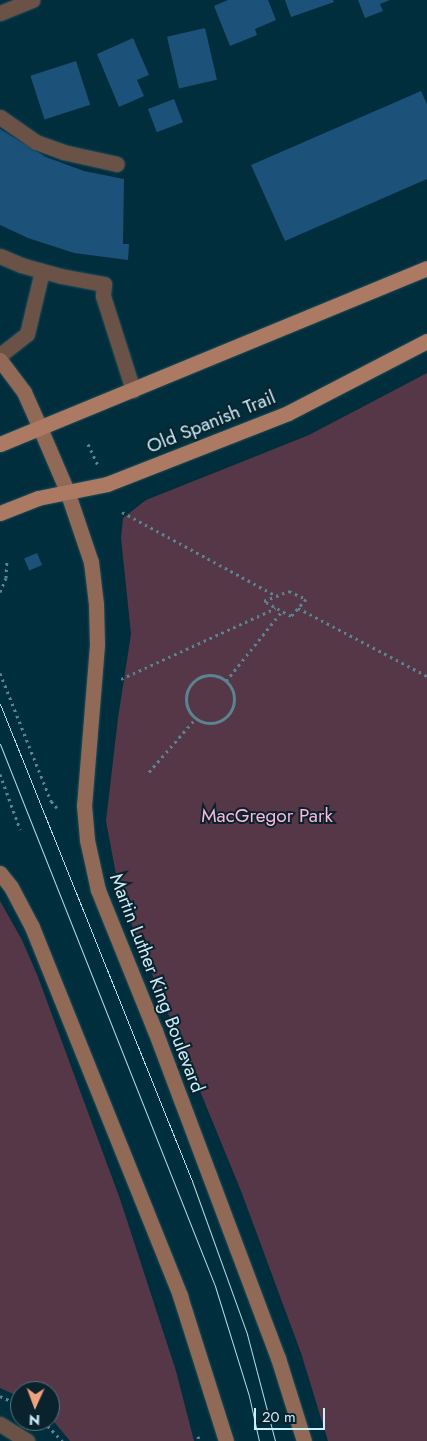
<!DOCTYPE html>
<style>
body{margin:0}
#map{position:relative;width:427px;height:1441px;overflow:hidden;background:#012e3c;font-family:Jost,sans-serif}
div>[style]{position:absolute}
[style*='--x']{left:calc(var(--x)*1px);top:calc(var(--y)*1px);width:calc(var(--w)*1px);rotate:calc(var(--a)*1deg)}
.green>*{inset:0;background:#553748}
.building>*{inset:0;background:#1c5179;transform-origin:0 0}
.path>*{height:3px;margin-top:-1.5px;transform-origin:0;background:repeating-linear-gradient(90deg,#5b8492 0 2.5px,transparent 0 6.5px)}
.path>.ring{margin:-1.5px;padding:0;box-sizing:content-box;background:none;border:3px solid #5b8492;border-radius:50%}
.roads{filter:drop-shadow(0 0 1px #214d5b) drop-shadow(0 0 1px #214d5b)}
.service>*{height:15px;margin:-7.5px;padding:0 7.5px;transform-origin:7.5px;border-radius:7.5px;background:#6b5247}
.minor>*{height:15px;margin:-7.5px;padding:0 7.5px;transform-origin:7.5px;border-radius:7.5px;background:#6b5247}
.secondary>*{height:15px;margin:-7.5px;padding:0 7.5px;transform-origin:7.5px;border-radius:7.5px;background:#906957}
.primary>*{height:15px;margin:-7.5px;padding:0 7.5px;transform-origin:7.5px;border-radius:7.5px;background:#ac7a63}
.tram>*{height:1px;margin:-0.5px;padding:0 0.5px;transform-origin:0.5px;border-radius:0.5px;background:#b6dbe9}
span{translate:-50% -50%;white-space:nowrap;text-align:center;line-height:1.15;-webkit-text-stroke:4px #0a222b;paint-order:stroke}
.street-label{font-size:19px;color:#cbeffe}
.park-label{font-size:19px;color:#fcb8de}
.north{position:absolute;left:10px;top:1381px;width:50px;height:50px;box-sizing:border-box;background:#0a222b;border:1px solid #57747f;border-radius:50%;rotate:182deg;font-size:14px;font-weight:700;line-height:20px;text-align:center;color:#cbeffe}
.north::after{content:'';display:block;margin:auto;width:18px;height:22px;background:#f1a17d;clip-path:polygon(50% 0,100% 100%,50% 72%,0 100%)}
.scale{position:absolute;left:254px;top:1408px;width:71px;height:22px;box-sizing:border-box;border:2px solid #cbeffe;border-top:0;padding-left:6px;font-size:15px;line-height:18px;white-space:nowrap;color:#cbeffe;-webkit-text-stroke:4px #0a222b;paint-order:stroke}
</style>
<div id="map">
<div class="green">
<div style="clip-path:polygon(427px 373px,427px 1441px,328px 1441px,301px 1353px,241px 1191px,120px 896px,106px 821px,118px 718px,131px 634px,121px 538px,123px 518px,146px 500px,309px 435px)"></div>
<div style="clip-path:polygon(0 901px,22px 940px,38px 977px,120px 1199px,176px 1371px,194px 1441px,70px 1441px,50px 1417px,50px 1391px,20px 1391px,20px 1397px,0 1388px)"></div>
</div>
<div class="building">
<div style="clip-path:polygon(228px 0,268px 0,276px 20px,255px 29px,257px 35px,230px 46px,214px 6px)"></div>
<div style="clip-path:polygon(285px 0,333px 0,334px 2px,291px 17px)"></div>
<div style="clip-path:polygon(358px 0,390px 0,380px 4px,383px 11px,365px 18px)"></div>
<div style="left:205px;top:28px;width:53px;height:39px;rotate:77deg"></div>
<div style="clip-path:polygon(133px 38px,149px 75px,137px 80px,144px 96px,119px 107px,97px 54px)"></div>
<div style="left:76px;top:61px;width:46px;height:48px;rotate:72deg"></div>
<div style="clip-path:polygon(421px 91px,427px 104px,427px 179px,285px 241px,251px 165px)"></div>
<div style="left:174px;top:99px;width:25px;height:28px;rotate:69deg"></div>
<div style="clip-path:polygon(0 129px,46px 157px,84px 171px,124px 179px,123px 244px,129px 244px,128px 260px,74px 253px,28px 238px,0 225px)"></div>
<div style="left:37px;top:553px;width:13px;height:14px;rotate:67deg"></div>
</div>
<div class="path">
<div style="--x:88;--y:444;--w:23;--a:65"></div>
<div style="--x:122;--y:512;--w:176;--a:28.5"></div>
<div style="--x:289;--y:591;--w:19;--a:25"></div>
<div style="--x:306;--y:599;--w:23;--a:131"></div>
<div style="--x:291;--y:616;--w:31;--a:-151"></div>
<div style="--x:264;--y:601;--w:27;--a:-22"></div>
<div style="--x:0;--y:592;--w:15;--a:-67"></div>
<div style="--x:6;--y:578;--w:19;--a:-87"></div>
<div style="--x:298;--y:608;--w:146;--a:27.8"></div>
<div style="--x:0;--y:673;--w:138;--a:68.3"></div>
<div style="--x:51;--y:801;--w:9;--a:49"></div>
<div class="ring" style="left:186px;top:675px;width:45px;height:45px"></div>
<div style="--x:121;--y:679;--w:170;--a:-24.6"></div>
<div style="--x:226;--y:681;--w:90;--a:-51.3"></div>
<div style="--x:149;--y:772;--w:72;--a:-49"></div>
<div style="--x:0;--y:774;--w:59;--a:70"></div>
<div style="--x:0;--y:1396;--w:22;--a:24"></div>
<div style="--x:43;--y:1421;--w:28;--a:46"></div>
<div style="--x:198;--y:1436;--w:5;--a:79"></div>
</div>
<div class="roads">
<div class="service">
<div style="--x:0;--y:117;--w:44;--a:34.8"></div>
<div style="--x:36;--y:142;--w:29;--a:20"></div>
<div style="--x:63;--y:152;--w:55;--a:12.5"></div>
<div style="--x:0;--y:256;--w:23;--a:23"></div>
<div style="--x:21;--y:265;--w:41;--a:15.4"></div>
<div style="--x:61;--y:276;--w:44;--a:10.5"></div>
<div style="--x:104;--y:284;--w:12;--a:95"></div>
<div style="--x:103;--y:296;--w:99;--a:72.3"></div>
<div style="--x:0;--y:355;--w:34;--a:-38"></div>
<div style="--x:27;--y:334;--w:65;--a:-76.6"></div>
</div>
<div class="minor">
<div style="--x:0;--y:13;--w:35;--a:-22"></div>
<div style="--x:0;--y:1424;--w:32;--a:32"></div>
</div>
<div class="secondary">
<div style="--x:0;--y:360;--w:40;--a:53"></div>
<div style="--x:24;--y:392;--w:39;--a:66"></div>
<div style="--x:40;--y:428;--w:69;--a:66.8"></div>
<div style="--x:67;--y:491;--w:75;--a:71.3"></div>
<div style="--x:91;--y:562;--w:42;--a:83.2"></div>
<div style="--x:96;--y:604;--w:41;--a:88.6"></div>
<div style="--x:97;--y:645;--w:161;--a:94.6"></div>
<div style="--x:84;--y:805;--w:35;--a:85"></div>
<div style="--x:87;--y:840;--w:51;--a:77.6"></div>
<div style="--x:98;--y:890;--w:152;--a:68"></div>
<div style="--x:155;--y:1031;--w:349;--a:69.4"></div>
<div style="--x:278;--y:1358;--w:87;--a:72.6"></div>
<div style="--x:0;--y:873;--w:18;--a:52"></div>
<div style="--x:11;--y:887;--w:45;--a:62.3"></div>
<div style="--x:32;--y:927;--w:398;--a:68.1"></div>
<div style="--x:180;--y:1296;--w:152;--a:72.4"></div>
</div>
<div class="primary">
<div style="--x:0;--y:444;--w:462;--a:-22.4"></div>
<div style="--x:0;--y:513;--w:41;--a:-21.5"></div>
<div style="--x:38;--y:498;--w:70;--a:-11.5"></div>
<div style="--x:107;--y:484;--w:194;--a:-21.4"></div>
<div style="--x:288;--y:413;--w:157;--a:-27.4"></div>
</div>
</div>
<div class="tram">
<div style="--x:0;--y:704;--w:514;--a:68.07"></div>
<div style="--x:192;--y:1181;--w:163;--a:70.2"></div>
<div style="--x:247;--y:1334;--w:111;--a:75.3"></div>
<div style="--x:0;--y:744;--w:583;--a:68.36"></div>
<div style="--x:215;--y:1286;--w:115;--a:72.8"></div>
<div style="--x:249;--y:1396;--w:46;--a:77.5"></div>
</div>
<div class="street-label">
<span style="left:211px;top:422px;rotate:-22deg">Old Spanish Trail</span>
<span style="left:157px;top:983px;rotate:69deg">Martin Luther King Boulevard</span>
</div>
<div class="park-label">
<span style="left:267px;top:816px">MacGregor Park</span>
</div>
<div class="north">N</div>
<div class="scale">20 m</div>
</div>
